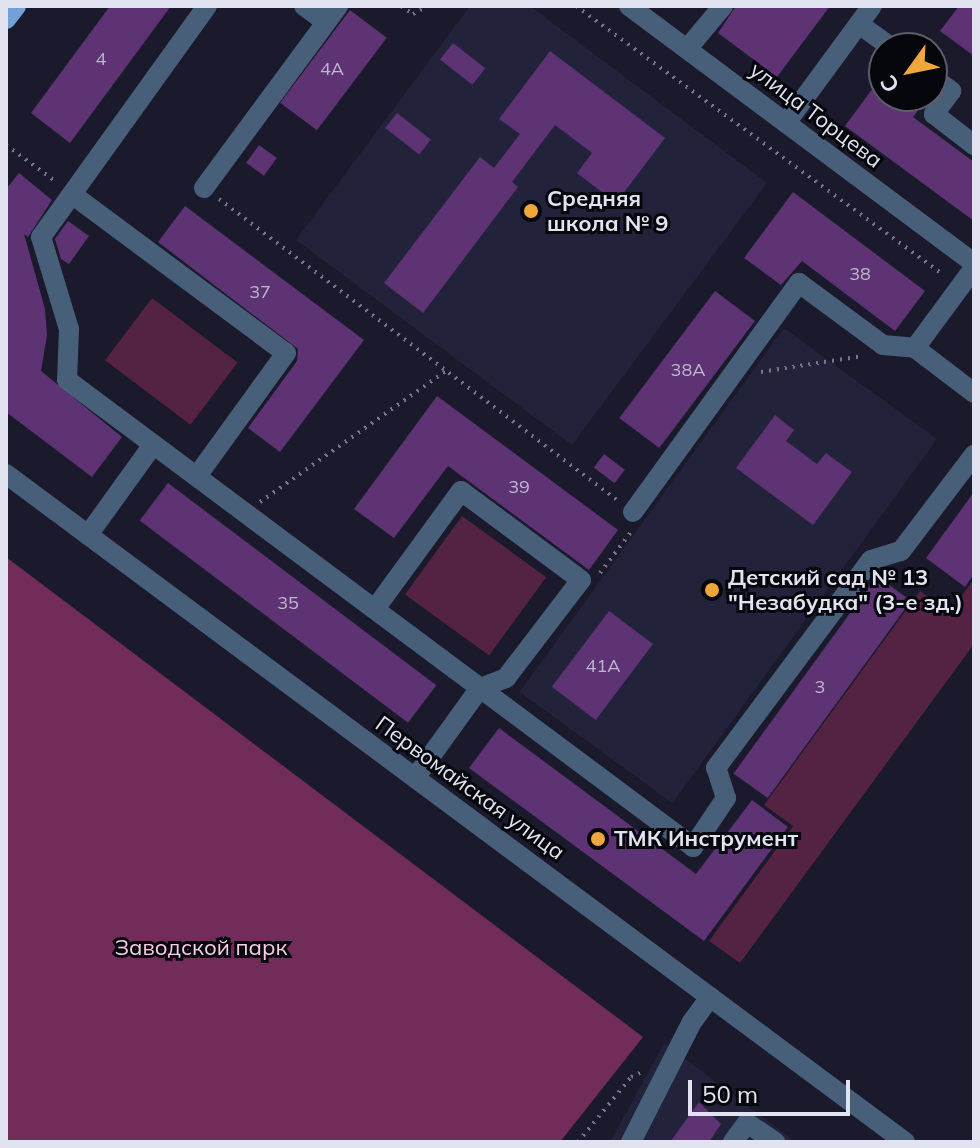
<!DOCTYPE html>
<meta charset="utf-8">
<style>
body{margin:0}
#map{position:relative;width:980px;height:1148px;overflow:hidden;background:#1a1a2c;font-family:Mulish,sans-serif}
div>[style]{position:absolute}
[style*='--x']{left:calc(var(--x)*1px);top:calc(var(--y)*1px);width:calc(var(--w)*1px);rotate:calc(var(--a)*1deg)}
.built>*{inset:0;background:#22223b;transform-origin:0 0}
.green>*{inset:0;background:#542242;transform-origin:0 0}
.forest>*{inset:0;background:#712c5a}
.building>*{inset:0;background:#5d3373;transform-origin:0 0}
.path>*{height:4px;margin-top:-2px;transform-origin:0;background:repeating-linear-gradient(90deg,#777887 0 2px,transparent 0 8px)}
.minor>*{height:20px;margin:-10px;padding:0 10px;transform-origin:10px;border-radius:10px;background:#485f79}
.major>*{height:20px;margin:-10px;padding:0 10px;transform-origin:10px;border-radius:10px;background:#71a1d7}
.dots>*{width:22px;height:22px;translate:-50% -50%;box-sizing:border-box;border:4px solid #06060d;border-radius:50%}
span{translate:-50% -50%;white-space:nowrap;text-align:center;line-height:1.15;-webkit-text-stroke:6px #06060d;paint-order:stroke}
.number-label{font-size:18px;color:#c1b7d1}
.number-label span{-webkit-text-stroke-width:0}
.street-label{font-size:22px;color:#e2e3f0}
.poi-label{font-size:22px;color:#e2e3f0;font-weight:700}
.left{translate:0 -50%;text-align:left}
.park-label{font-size:22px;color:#f8cee6}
.frame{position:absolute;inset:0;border:8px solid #e2e3f0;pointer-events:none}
.north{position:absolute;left:868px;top:32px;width:80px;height:80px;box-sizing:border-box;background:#06060d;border:2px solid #5e5e68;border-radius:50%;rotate:237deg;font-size:22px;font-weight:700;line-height:32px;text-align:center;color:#e2e3f0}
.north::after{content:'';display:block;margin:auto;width:28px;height:36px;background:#eea73c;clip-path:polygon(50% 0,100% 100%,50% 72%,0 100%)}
.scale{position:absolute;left:688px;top:1080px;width:162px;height:36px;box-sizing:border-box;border:4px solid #e2e3f0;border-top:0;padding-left:10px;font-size:24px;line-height:28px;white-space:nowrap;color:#e2e3f0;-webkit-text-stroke:6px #06060d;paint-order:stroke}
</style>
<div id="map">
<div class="built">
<div style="clip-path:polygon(470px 6px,530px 6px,767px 183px,572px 445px,296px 240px)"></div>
<div style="left:784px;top:328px;width:189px;height:450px;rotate:36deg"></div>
<div style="clip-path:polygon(664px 1043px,796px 1142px,610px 1142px)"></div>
</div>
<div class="green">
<div style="left:152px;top:298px;width:107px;height:78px;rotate:37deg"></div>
<div style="left:462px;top:516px;width:104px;height:97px;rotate:36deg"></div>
<div style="clip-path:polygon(974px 579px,974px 644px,740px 963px,709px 941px,793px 826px,764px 805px,920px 591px,950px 612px)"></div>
</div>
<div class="forest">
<div style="clip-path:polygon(6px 557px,643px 1037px,560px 1142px,6px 1142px)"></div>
</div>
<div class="building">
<div style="clip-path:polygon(110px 6px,171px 6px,70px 143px,31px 113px)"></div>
<div style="clip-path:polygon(830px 6px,777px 77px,718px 33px,736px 6px)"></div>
<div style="clip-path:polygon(959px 6px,974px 6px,974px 56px,940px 31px)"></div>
<div style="left:350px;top:10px;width:46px;height:116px;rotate:37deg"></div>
<div style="left:453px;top:43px;width:41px;height:21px;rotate:38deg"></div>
<div style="clip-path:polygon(550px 51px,665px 138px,616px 203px,577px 173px,592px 153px,555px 125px,512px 182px,518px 187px,423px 313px,384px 283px,480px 157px,494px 168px,520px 134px,499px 119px)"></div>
<div style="clip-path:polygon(884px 73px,884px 96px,929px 96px,913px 117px,974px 162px,974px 221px,845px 126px)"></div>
<div style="left:397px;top:113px;width:43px;height:19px;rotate:38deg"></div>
<div style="left:259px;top:145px;width:22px;height:22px;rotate:36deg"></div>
<div style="clip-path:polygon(19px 173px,52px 200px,28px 237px,24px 234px,45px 309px,47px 335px,41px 371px,122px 437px,92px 477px,6px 412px,6px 189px)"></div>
<div style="clip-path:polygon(793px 192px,925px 291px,895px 331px,802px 261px,781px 285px,744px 258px)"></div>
<div style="clip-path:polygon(185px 206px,364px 340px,280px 452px,248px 428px,297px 361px,298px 349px,158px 242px)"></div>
<div style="clip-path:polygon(68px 221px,89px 236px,69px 264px,61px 259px,55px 239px)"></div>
<div style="left:715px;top:291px;width:50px;height:159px;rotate:37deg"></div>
<div style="clip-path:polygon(437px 396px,618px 530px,589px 570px,448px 466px,394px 538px,354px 509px)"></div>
<div style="clip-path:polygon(775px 415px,794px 430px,786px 441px,817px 464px,826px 453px,852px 472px,813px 525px,736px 468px)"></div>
<div style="left:604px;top:454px;width:26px;height:17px;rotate:37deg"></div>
<div style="left:168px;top:483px;width:336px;height:47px;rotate:37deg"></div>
<div style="clip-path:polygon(974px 492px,974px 574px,965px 587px,926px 558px)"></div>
<div style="left:877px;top:576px;width:42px;height:244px;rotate:36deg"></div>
<div style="left:609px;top:611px;width:55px;height:95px;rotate:37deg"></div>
<div style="clip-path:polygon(499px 728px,696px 874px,752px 800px,788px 827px,704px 941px,469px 768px)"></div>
<div style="clip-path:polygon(699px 1102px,721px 1124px,709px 1142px,670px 1142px)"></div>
</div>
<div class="path">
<div style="--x:401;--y:6;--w:14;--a:34"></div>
<div style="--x:413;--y:14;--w:17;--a:-28"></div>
<div style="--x:576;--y:6;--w:455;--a:36.2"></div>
<div style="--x:6;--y:145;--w:61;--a:36.3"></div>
<div style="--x:219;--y:199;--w:499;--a:37.1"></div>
<div style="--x:761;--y:372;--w:103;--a:-8.9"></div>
<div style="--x:260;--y:502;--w:228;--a:-35.2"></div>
<div style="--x:600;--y:573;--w:51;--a:-52.9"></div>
<div style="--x:578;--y:1142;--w:84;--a:-50.8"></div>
<div style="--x:631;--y:1077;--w:14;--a:-25"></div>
</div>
<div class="minor">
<div style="--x:207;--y:6;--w:284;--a:125.7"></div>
<div style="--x:41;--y:237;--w:96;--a:73.1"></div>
<div style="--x:69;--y:329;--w:51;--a:92.2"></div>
<div style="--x:67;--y:380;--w:515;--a:36.71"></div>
<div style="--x:480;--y:688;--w:28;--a:-21"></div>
<div style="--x:506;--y:678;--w:123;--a:-52.6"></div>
<div style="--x:581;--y:580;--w:149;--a:-143.4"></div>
<div style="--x:461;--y:491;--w:146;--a:126.1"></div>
<div style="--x:304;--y:6;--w:27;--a:36"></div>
<div style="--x:629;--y:6;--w:430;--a:36.7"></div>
<div style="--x:859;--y:24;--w:41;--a:36"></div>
<div style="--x:687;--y:49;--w:56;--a:-50.1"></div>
<div style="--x:932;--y:77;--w:24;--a:36"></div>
<div style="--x:951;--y:91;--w:29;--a:126"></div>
<div style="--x:934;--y:114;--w:51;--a:37.8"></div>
<div style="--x:786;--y:123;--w:145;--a:-53.7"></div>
<div style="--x:204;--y:188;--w:226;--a:-53.6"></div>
<div style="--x:73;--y:195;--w:265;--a:36.6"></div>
<div style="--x:286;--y:353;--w:152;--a:125.9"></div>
<div style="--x:974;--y:268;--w:99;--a:126.4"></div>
<div style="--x:915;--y:348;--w:74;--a:37.3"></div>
<div style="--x:6;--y:474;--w:1120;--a:36.61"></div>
<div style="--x:633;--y:512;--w:283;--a:-54.1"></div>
<div style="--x:799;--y:283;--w:104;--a:36.4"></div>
<div style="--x:883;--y:345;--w:32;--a:5"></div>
<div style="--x:88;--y:535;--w:111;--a:-54.2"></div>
<div style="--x:415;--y:778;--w:111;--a:-54.2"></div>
<div style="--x:480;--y:688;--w:266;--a:36.7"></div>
<div style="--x:693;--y:847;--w:59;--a:-56"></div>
<div style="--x:726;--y:798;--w:32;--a:-108"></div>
<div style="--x:716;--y:768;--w:259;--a:-53.3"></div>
<div style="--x:871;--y:560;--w:31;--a:-17"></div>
<div style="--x:901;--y:551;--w:121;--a:-52.8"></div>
<div style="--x:631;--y:1142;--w:135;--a:-63.1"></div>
<div style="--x:692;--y:1022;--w:31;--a:-54"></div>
<div style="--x:733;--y:1142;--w:24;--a:-54"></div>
<div style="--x:747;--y:1123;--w:34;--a:34"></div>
</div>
<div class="major">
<div style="--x:6;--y:19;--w:16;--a:-52"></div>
</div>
<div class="dots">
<div style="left:531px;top:211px;background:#eea73c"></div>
<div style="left:712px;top:590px;background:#eea73c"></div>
<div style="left:598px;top:839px;background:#eea73c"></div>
</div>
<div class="number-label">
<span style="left:101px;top:59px">4</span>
<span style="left:332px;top:69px">4А</span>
<span style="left:860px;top:274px">38</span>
<span style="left:260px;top:292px">37</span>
<span style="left:688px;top:370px">38А</span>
<span style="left:519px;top:487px">39</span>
<span style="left:288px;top:603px">35</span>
<span style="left:603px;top:666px">41А</span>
<span style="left:820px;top:687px">3</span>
</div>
<div class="street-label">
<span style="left:816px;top:115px;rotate:37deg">улица Торцева</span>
<span style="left:470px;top:788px;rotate:36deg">Первомайская улица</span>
</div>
<div class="poi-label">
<span class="left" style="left:547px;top:211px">Средняя<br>школа № 9</span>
<span class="left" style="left:728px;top:590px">Детский сад № 13<br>"Незабудка" (3-е зд.)</span>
<span class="left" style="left:614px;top:839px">ТМК Инструмент</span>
</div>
<div class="park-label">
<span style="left:201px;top:948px">Заводской парк</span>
</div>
<div class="frame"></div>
<div class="north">С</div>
<div class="scale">50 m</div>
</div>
